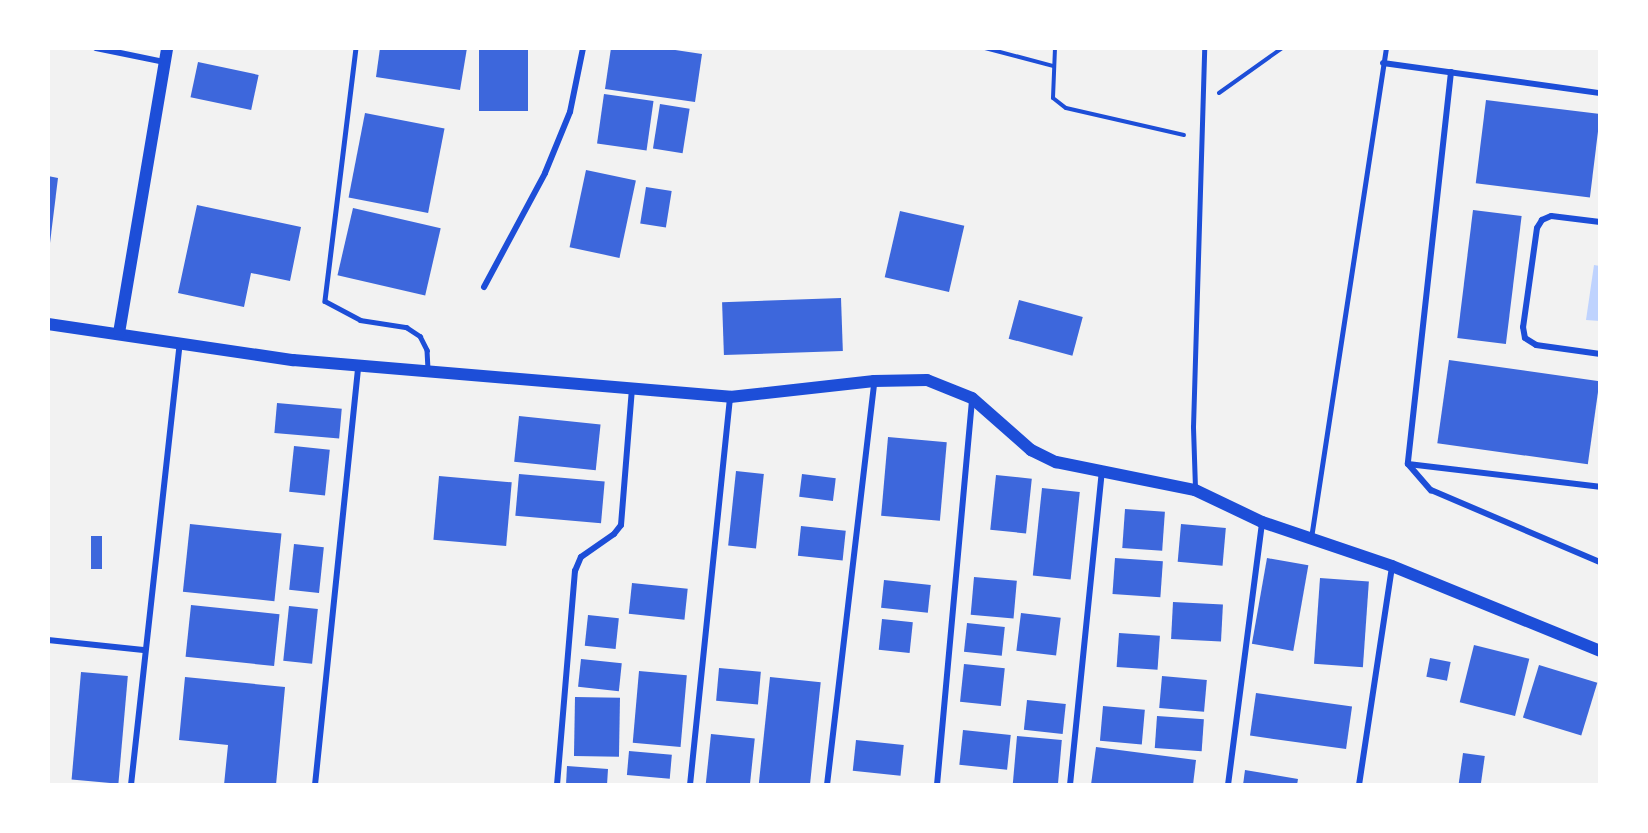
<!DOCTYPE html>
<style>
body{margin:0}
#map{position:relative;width:1648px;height:833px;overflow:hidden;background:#f2f2f2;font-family:"Titillium Web",sans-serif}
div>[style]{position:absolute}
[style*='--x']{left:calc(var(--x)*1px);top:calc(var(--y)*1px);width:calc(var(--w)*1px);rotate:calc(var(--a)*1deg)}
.water>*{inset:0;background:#bfd3fe}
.building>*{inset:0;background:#3d67dc;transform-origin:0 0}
.path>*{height:4px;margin:-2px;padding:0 2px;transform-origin:2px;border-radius:2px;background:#1d4ed8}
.service>*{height:4.5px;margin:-2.25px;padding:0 2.25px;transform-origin:2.25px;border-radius:2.25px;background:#1d4ed8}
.minor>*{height:6px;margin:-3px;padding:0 3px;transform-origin:3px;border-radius:3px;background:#1d4ed8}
.secondary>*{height:12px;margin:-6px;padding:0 6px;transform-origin:6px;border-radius:6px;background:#1d4ed8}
span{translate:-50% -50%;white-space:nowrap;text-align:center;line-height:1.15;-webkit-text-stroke:4.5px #fff;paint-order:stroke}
.frame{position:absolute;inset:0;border:50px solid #fff;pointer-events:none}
</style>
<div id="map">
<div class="water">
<div style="clip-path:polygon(1594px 265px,1600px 266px,1600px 321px,1586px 320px)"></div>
</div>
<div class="building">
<div style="clip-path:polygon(380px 48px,467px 48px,460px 90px,376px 77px)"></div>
<div style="left:479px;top:48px;width:49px;height:63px"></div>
<div style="clip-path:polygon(611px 48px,662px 48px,702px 54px,695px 102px,605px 89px)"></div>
<div style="left:198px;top:62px;width:62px;height:36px;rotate:12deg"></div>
<div style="left:604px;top:94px;width:50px;height:50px;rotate:8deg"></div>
<div style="left:1486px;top:100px;width:115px;height:84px;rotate:7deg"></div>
<div style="left:660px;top:104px;width:30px;height:45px;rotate:9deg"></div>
<div style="left:365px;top:113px;width:81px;height:86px;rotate:11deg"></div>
<div style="left:586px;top:170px;width:51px;height:79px;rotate:12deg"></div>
<div style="clip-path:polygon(48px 176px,58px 178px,49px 251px,48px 251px)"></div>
<div style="left:646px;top:187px;width:26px;height:37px;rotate:9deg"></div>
<div style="clip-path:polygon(197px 205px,301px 227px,290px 281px,251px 273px,244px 307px,178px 293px)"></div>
<div style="left:353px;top:208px;width:90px;height:69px;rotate:13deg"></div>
<div style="left:1473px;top:210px;width:49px;height:129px;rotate:7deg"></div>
<div style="left:900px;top:211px;width:66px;height:68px;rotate:13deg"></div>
<div style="left:841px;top:298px;width:53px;height:119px;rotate:88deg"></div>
<div style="left:1019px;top:300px;width:66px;height:40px;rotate:15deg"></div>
<div style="left:1449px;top:360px;width:152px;height:84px;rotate:8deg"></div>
<div style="left:277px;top:403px;width:65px;height:30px;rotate:5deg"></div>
<div style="left:519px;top:416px;width:82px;height:46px;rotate:6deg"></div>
<div style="left:888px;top:437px;width:59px;height:79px;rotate:5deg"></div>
<div style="left:294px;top:446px;width:36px;height:46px;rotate:6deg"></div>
<div style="left:736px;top:471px;width:28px;height:75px;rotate:6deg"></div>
<div style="left:519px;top:474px;width:86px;height:42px;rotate:5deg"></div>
<div style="left:802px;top:474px;width:34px;height:23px;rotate:7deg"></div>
<div style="left:996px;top:475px;width:36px;height:55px;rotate:6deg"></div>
<div style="left:439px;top:476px;width:73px;height:64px;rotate:5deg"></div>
<div style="left:1042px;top:488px;width:38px;height:88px;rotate:6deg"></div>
<div style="left:1125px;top:509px;width:40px;height:39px;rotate:4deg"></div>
<div style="left:190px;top:524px;width:92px;height:68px;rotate:6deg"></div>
<div style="left:1181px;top:524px;width:45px;height:38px;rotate:5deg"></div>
<div style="left:801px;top:526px;width:45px;height:30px;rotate:6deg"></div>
<div style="left:91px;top:536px;width:11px;height:33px"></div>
<div style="left:294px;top:544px;width:30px;height:46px;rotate:6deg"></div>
<div style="left:1115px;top:558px;width:48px;height:36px;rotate:4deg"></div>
<div style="left:1267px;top:558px;width:42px;height:87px;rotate:10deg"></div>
<div style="left:974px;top:577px;width:43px;height:38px;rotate:5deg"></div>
<div style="left:1320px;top:578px;width:49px;height:86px;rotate:4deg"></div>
<div style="left:884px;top:580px;width:47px;height:28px;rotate:6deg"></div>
<div style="left:632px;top:583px;width:56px;height:31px;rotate:6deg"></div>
<div style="left:1173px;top:602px;width:50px;height:37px;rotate:3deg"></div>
<div style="left:191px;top:605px;width:89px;height:52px;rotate:6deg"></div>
<div style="left:289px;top:606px;width:29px;height:55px;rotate:6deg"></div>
<div style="left:1021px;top:613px;width:40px;height:38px;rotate:7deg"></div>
<div style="left:588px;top:615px;width:31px;height:31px;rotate:6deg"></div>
<div style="left:882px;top:619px;width:31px;height:31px;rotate:6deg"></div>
<div style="left:967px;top:623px;width:38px;height:29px;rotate:6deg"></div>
<div style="left:1119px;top:633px;width:41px;height:34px;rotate:4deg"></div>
<div style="left:1474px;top:645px;width:57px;height:59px;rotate:14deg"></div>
<div style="left:1430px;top:658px;width:21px;height:19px;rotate:11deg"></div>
<div style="left:581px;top:659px;width:41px;height:28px;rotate:6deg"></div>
<div style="left:964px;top:664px;width:41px;height:38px;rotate:6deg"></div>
<div style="left:1539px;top:665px;width:61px;height:55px;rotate:17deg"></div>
<div style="left:719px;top:668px;width:42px;height:33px;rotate:5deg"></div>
<div style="left:639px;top:671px;width:48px;height:72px;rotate:5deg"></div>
<div style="left:81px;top:672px;width:47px;height:108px;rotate:5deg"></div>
<div style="left:1162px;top:676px;width:45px;height:32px;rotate:5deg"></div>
<div style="clip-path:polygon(185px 677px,285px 687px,276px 785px,224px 785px,228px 745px,179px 740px)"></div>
<div style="left:770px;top:677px;width:51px;height:107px;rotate:6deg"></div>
<div style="left:1256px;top:693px;width:97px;height:43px;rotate:8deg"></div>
<div style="left:575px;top:697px;width:45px;height:59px;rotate:1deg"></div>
<div style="left:1027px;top:700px;width:39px;height:30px;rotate:6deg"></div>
<div style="left:1103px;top:706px;width:42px;height:35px;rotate:5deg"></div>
<div style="left:1157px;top:716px;width:47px;height:32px;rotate:4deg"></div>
<div style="left:963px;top:730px;width:48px;height:35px;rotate:6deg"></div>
<div style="left:711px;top:734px;width:44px;height:51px;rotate:6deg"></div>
<div style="left:1017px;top:736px;width:45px;height:49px;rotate:5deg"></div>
<div style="left:856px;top:740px;width:48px;height:31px;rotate:6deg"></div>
<div style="clip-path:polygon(1096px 747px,1196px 760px,1193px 785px,1091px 785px)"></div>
<div style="left:629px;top:751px;width:43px;height:24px;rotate:5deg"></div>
<div style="left:1463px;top:753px;width:22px;height:32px;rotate:8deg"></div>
<div style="clip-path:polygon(567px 766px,608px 769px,607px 785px,566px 785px)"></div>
<div style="clip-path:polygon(1245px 770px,1298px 779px,1297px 785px,1243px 785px)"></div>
</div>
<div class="path">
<div style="--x:985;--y:48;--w:70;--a:14.8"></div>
<div style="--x:1055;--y:48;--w:50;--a:92.3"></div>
<div style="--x:1053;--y:98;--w:16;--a:38"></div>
<div style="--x:1066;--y:108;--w:121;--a:12.9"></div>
<div style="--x:1219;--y:93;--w:77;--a:-35.5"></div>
</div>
<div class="service">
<div style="--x:356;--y:48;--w:255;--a:97"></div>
<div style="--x:325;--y:301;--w:40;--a:28"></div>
<div style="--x:360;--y:320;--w:47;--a:8.7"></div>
<div style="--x:406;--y:327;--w:17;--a:33"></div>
<div style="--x:420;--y:336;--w:16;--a:63"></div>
<div style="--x:427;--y:350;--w:20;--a:87"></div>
<div style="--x:1195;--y:488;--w:61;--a:-91.9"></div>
<div style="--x:1193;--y:427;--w:379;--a:-88.3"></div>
<div style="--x:1311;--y:538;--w:496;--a:-81.3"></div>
</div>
<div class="minor">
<div style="--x:96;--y:48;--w:69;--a:11.6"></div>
<div style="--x:1383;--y:63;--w:219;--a:7.9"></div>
<div style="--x:1451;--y:72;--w:394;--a:96.3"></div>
<div style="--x:1408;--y:464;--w:35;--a:49"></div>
<div style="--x:1431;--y:490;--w:184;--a:23.1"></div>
<div style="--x:1600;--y:222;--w:49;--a:-173"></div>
<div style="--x:1551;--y:216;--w:10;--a:156"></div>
<div style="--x:1542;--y:220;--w:9;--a:122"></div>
<div style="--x:1537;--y:228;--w:100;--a:98"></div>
<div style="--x:1523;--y:327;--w:11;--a:80"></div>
<div style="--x:1525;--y:338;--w:13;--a:32"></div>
<div style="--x:1536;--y:345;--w:65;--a:8"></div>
<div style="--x:484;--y:287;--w:129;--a:-61.8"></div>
<div style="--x:545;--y:173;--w:66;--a:-67.7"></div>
<div style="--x:570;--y:112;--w:65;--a:-78.5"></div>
<div style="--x:1408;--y:464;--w:193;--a:6.8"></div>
<div style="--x:48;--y:640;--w:96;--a:6"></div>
<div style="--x:131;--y:785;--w:446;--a:-83.7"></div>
<div style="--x:315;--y:785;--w:420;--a:-84.1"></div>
<div style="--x:557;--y:785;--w:215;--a:-85.2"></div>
<div style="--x:575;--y:571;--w:15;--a:-67"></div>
<div style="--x:581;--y:557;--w:40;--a:-34.9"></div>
<div style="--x:614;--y:534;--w:11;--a:-52"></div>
<div style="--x:621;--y:525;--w:136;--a:-85.4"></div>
<div style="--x:690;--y:785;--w:390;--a:-84.1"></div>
<div style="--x:827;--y:785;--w:406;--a:-83.3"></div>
<div style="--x:937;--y:785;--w:388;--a:-84.8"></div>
<div style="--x:1070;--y:785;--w:315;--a:-84.2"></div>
<div style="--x:1228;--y:785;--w:264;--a:-82.6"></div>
<div style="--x:1359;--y:785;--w:221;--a:-81.4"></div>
</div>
<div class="secondary">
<div style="--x:48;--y:324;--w:248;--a:8.4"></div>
<div style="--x:293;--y:360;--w:439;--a:4.8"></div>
<div style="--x:730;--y:397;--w:145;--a:-6.3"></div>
<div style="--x:874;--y:381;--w:53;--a:-1.1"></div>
<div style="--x:927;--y:380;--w:48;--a:21.8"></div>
<div style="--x:972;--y:398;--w:79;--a:41.4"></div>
<div style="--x:1031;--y:450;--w:28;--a:26"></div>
<div style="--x:1056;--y:462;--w:142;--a:11.4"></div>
<div style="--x:1195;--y:490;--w:74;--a:25.5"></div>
<div style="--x:1262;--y:522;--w:137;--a:18.7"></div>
<div style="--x:1392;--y:566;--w:225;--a:22.2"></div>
<div style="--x:119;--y:333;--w:289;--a:-80.4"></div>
</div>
<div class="frame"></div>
</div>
